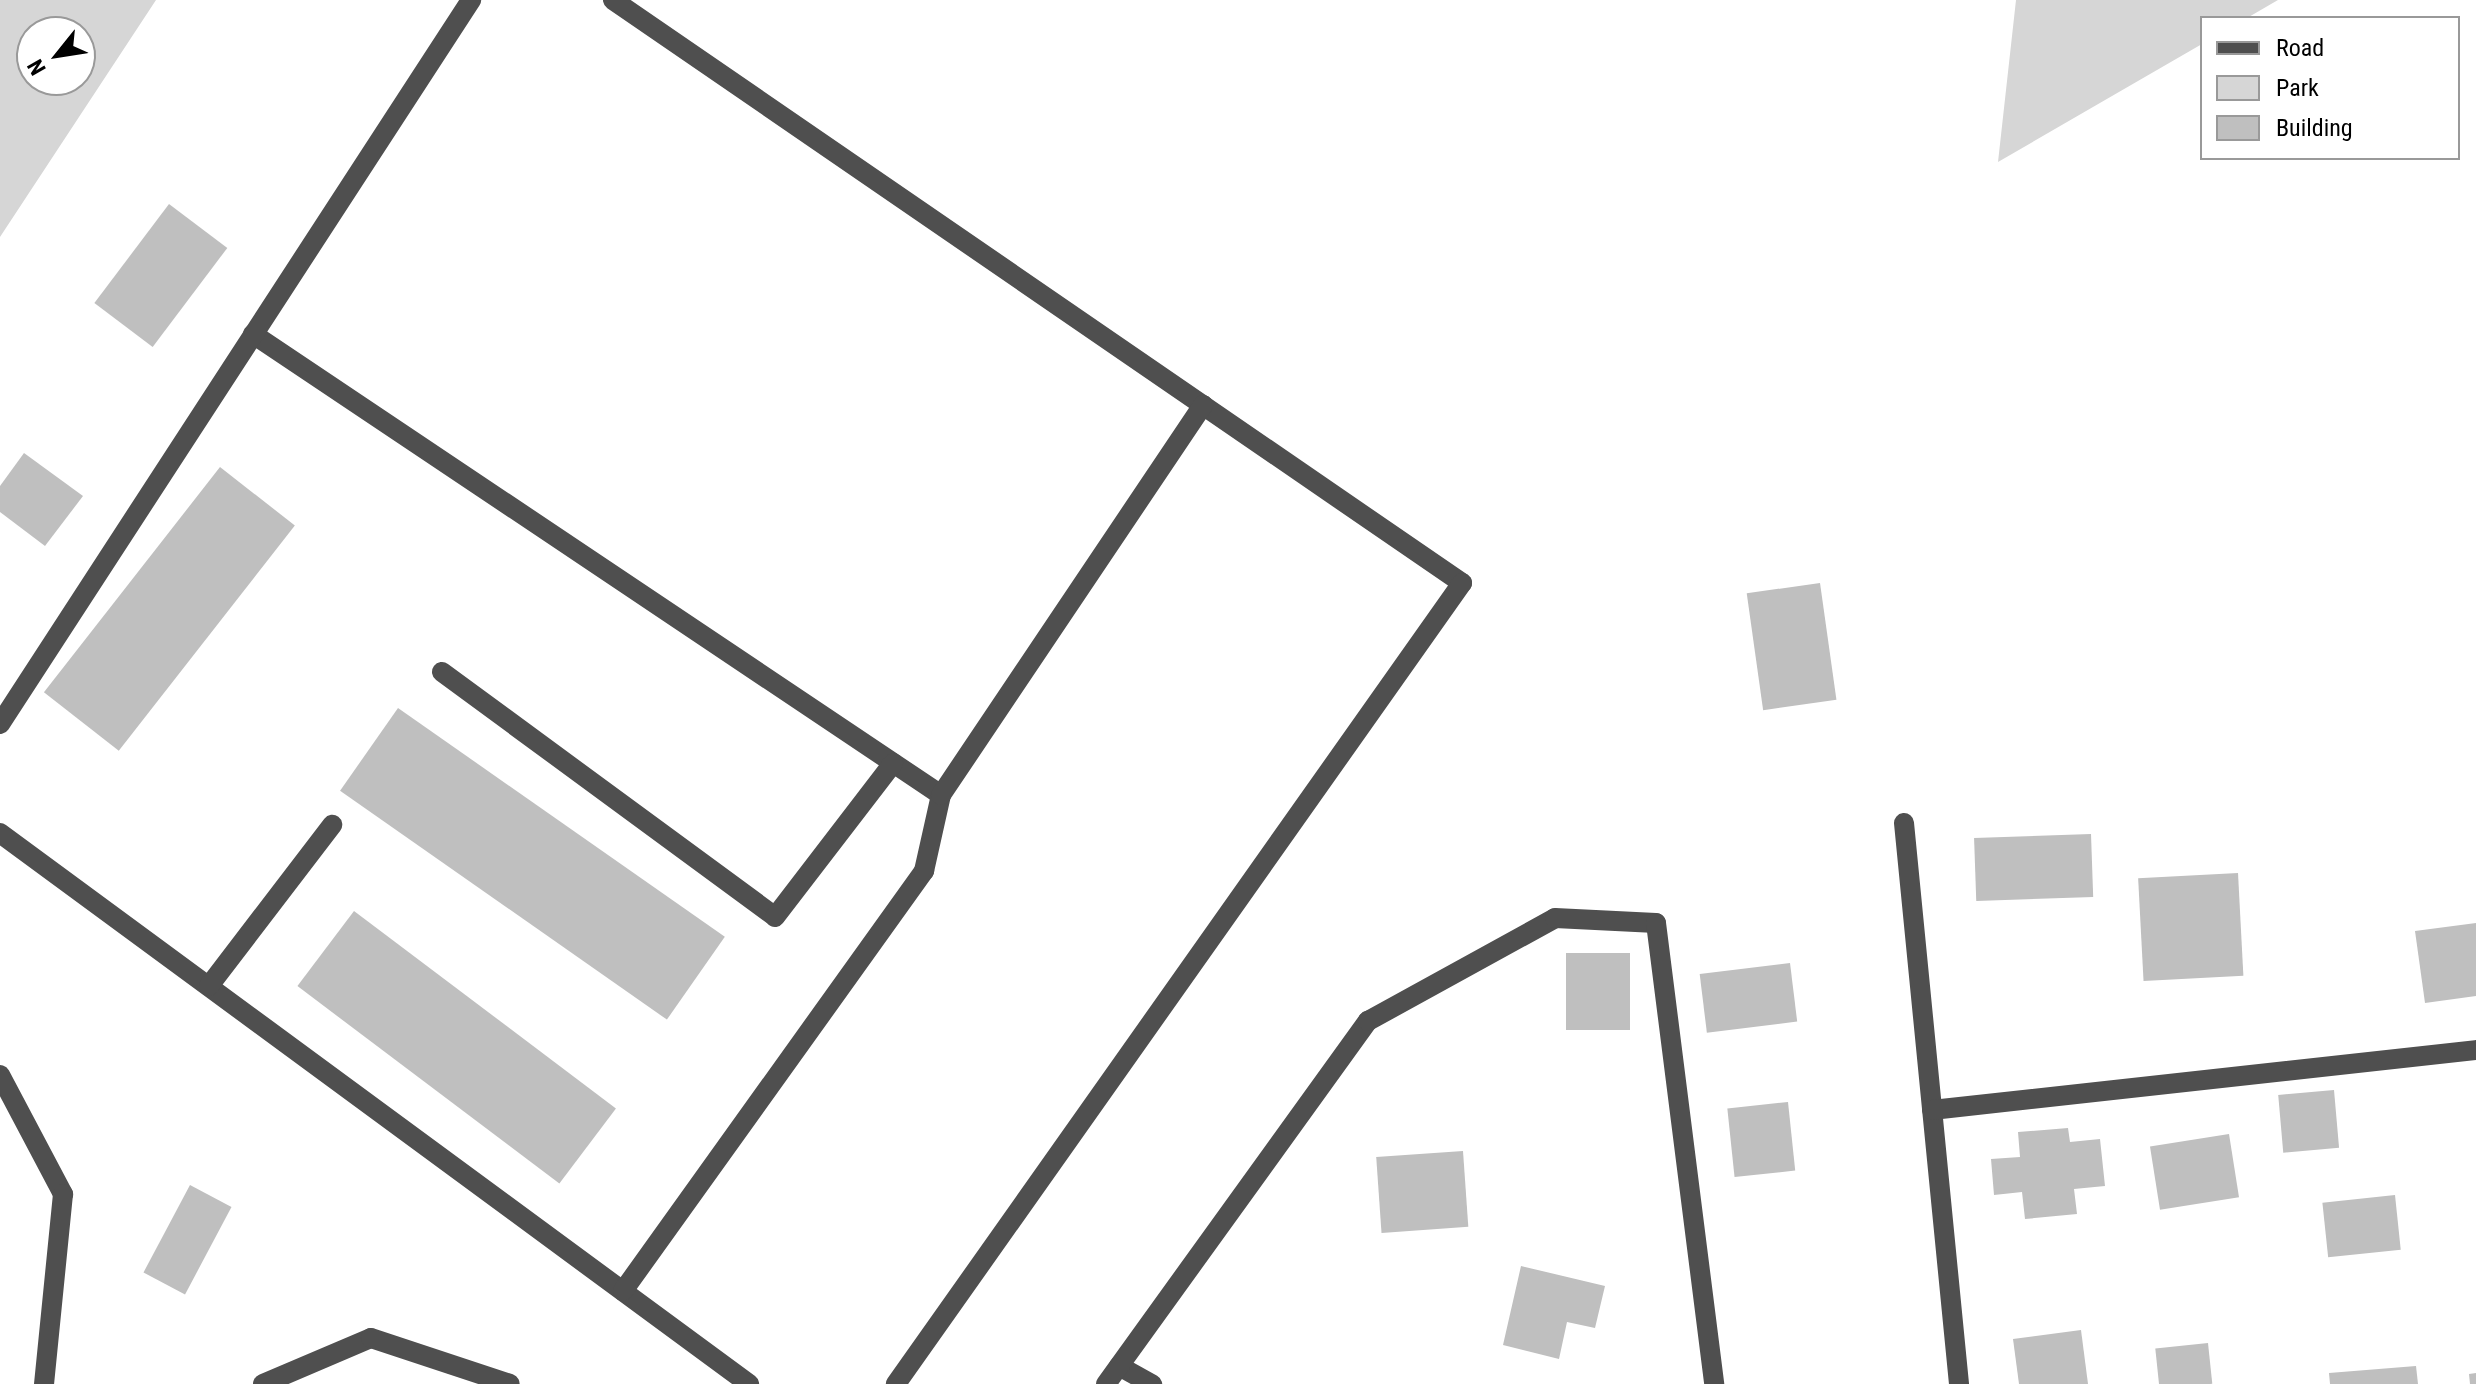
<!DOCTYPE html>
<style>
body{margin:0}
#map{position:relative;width:2476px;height:1384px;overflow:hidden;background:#fff;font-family:"Roboto Condensed",sans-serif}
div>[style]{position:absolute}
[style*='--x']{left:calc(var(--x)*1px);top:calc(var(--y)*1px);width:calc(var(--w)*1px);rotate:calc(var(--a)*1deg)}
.green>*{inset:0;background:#d6d6d6}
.building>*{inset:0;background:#bfbfbf;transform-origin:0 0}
.minor>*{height:20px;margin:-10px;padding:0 10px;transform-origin:10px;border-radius:10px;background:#4f4f4f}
span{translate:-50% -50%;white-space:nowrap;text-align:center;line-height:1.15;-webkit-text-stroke:7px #fff;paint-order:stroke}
.legend{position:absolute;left:2200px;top:16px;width:260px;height:144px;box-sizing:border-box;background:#fff;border:2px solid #999;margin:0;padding:10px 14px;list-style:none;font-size:24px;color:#000}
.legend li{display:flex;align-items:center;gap:16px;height:40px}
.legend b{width:40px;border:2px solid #999}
.north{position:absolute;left:16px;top:16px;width:80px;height:80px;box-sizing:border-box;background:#fff;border:2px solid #999;border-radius:50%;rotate:240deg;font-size:22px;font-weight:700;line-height:32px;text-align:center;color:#000}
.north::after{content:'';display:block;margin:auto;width:28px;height:36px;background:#000;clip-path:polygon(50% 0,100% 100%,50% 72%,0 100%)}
</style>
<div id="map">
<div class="green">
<div style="clip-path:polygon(evenodd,0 0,156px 0,0 237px,0 0,32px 32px,80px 32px,80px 80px,32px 80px,32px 32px)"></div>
<div style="clip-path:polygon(2016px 0,2278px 0,2247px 18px,2202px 18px,2202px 44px,1998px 162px)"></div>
</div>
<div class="building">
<div style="left:169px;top:204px;width:73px;height:124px;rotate:37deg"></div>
<div style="clip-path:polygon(24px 453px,83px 496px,45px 546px,0 512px,0 486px)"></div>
<div style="left:220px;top:467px;width:95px;height:286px;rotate:38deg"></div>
<div style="left:1820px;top:583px;width:118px;height:74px;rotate:82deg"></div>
<div style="left:398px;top:708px;width:399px;height:101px;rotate:35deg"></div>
<div style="left:2091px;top:834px;width:63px;height:117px;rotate:88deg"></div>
<div style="left:2238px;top:873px;width:103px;height:100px;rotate:87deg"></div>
<div style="left:354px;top:911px;width:328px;height:94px;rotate:37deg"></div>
<div style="clip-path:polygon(2476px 923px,2476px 996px,2425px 1003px,2415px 931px)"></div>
<div style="left:1566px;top:953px;width:64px;height:77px"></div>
<div style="left:1790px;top:963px;width:59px;height:91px;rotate:83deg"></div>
<div style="left:2334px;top:1090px;width:58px;height:56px;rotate:85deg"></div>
<div style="left:1788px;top:1102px;width:69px;height:61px;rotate:84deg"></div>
<div style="clip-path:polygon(2068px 1128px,2070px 1142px,2100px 1139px,2105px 1186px,2074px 1189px,2077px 1214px,2025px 1219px,2022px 1192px,1994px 1195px,1991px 1159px,2020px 1157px,2018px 1132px)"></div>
<div style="left:2229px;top:1134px;width:64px;height:80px;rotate:81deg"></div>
<div style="left:1463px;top:1151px;width:76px;height:87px;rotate:86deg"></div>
<div style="left:190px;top:1185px;width:47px;height:99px;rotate:28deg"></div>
<div style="left:2395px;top:1195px;width:55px;height:73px;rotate:84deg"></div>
<div style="clip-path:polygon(1521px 1266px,1605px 1286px,1595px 1328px,1567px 1322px,1559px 1359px,1503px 1345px)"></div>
<div style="clip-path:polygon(2081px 1330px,2088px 1384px,2019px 1384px,2013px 1339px)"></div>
<div style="left:2208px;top:1343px;width:41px;height:53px;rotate:84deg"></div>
<div style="clip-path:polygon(2416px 1366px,2418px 1384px,2330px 1384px,2329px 1373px)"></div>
<div style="clip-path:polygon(2476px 1373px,2476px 1384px,2470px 1384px,2469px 1374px)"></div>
</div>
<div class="minor">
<div style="--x:613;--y:0;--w:1030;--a:34.48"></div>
<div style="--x:1462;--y:583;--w:981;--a:125.25"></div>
<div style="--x:253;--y:334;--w:828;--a:33.82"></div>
<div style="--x:442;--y:672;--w:413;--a:36.3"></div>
<div style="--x:775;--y:917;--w:194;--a:-52.5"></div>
<div style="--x:0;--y:724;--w:864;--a:-56.95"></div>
<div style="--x:1904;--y:823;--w:564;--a:84.4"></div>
<div style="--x:0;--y:833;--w:930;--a:36.34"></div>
<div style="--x:209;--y:986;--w:203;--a:-52.6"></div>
<div style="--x:0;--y:1075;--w:135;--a:62.1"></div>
<div style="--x:63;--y:1194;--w:191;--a:95.7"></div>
<div style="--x:1932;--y:1110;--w:547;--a:-6.29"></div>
<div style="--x:623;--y:1291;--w:517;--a:-54.37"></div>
<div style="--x:924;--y:871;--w:78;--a:-77.4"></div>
<div style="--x:941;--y:795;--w:470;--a:-56.1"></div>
<div style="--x:1119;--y:1366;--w:38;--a:29"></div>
<div style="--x:263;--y:1384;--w:117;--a:-23.1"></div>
<div style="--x:371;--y:1338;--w:146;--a:18.3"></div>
<div style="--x:1106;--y:1384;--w:448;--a:-54.2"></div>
<div style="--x:1368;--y:1021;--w:213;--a:-28.8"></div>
<div style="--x:1555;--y:918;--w:101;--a:2.8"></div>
<div style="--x:1656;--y:923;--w:465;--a:82.8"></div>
</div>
<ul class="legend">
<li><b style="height:10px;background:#4f4f4f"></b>Road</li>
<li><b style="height:22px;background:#d6d6d6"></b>Park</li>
<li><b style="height:22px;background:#bfbfbf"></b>Building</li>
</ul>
<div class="north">N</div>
</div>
